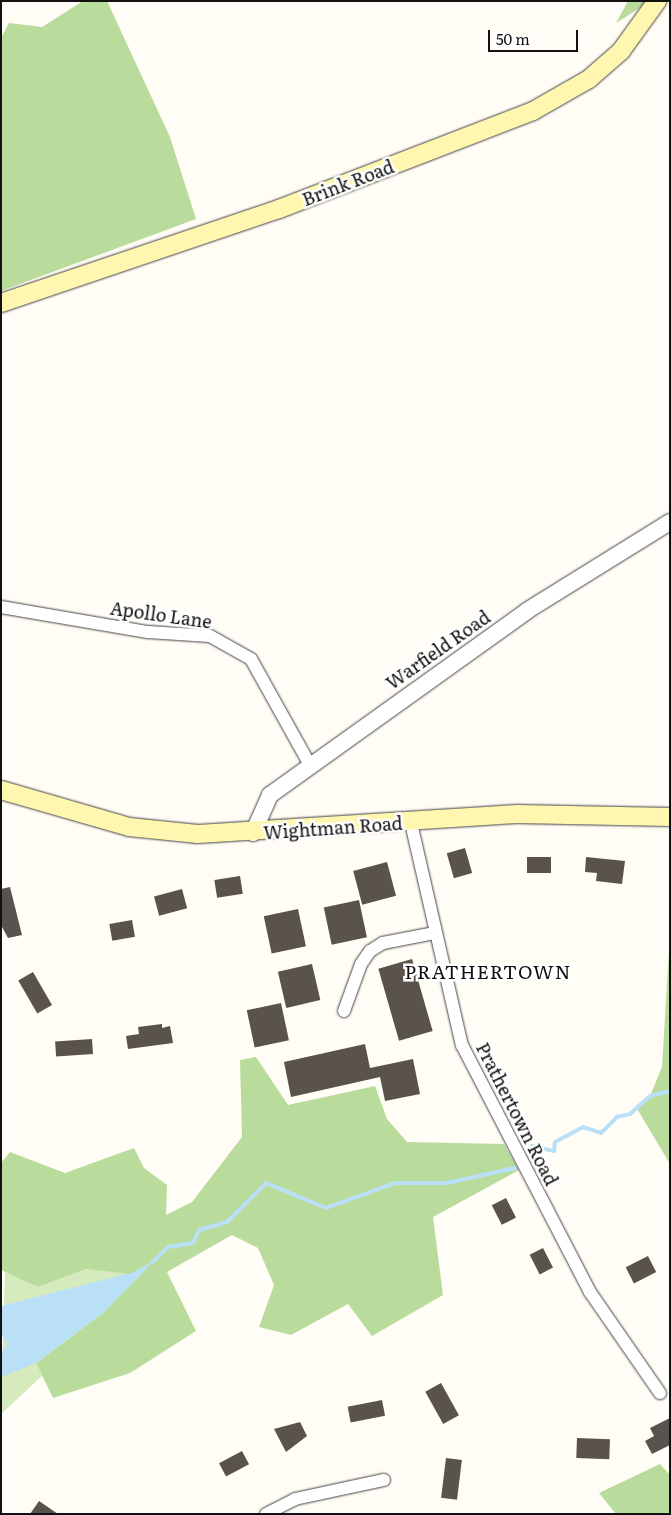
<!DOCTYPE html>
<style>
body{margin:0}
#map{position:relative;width:671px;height:1515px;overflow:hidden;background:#fffdf5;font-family:Literata,serif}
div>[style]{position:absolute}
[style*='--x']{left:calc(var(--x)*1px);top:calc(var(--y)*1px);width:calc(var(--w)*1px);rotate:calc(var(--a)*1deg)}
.green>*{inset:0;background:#d5ebbd}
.forest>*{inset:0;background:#b9dc9c}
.water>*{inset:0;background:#b9e0f7}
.stream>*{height:4px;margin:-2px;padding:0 2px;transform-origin:2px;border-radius:2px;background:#b9e0f7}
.building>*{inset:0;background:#5a524d;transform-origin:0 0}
.roads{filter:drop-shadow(0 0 1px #444) drop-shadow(0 0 1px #444)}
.minor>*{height:12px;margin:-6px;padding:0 6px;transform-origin:6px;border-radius:6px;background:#fff}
.tertiary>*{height:16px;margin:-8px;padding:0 8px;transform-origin:8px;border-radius:8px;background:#fff}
.secondary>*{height:18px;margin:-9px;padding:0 9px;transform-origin:9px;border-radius:9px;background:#fff6b0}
span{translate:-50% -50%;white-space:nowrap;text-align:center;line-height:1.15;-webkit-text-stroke:5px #fff;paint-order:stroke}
.street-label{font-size:18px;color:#111}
.neighbourhood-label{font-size:19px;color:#111;letter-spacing:1px}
.frame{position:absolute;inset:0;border:2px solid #111;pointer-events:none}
.scale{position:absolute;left:488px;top:30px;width:90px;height:22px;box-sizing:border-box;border:2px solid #111;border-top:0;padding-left:6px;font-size:15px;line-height:18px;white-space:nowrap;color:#111;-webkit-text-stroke:4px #fff;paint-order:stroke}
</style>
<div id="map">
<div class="green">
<div style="clip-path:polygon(5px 1269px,38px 1287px,86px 1269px,134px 1272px,104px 1312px,36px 1362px,42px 1376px,1px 1414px)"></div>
</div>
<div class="forest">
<div style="clip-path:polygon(83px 1px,107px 1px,170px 137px,196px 219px,1px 291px,1px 38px,9px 23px,42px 27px)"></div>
<div style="clip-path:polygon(628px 1px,651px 1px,616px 23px)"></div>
<div style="clip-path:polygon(670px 933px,670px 1164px,636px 1107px,650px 1096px,662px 1067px)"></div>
<div style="clip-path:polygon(256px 1057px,288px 1105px,375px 1086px,387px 1119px,407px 1142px,504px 1144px,519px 1170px,433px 1217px,443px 1295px,372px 1336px,348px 1304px,291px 1335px,259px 1327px,274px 1285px,258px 1248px,232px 1235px,167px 1272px,196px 1331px,130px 1373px,53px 1398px,36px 1363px,104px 1312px,140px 1275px,86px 1269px,38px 1287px,1px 1270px,1px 1163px,10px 1152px,65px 1173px,134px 1148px,144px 1168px,167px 1185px,166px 1215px,192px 1202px,242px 1137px,240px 1060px)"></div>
<div style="clip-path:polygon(660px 1464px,670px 1475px,670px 1514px,616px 1514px,599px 1493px)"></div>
</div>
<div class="water">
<div style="clip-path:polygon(155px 1260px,104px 1312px,36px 1363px,1px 1377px,1px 1353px,8px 1344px,1px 1334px,1px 1306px,134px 1272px)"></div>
</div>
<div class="stream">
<div style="--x:526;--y:1161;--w:16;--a:-68"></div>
<div style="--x:532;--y:1146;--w:23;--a:13"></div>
<div style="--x:554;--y:1151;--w:9;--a:-84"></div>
<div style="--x:555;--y:1142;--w:32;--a:-28"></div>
<div style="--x:583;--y:1127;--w:19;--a:18"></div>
<div style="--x:601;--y:1133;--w:23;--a:-45"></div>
<div style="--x:617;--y:1117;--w:13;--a:-13"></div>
<div style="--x:630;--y:1114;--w:27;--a:-42"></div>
<div style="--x:650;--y:1096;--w:21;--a:-14"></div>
<div style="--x:153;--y:1262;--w:21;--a:-45"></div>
<div style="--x:168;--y:1247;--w:25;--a:-9"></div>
<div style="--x:193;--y:1243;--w:14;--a:-65"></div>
<div style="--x:199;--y:1230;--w:29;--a:-16"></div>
<div style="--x:227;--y:1222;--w:55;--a:-45"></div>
<div style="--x:266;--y:1183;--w:65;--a:22.6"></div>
<div style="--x:326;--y:1208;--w:73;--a:-19.9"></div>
<div style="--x:395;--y:1183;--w:52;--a:0"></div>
<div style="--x:447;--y:1183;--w:70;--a:-12.4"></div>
</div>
<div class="building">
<div style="left:465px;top:848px;width:26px;height:19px;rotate:74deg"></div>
<div style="left:527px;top:857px;width:24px;height:16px"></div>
<div style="clip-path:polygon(586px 857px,625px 861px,622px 884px,596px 881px,597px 873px,585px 872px)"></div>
<div style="left:387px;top:862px;width:35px;height:35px;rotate:75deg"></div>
<div style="left:240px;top:876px;width:18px;height:26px;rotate:81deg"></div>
<div style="clip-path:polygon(10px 887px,22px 935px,8px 938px,1px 925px,1px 889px)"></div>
<div style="left:182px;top:889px;width:20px;height:29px;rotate:75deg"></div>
<div style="left:359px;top:900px;width:38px;height:36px;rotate:78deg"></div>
<div style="left:298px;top:909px;width:38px;height:35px;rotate:78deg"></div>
<div style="left:132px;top:920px;width:17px;height:23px;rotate:80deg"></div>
<div style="left:412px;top:959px;width:75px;height:35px;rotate:74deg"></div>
<div style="left:312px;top:964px;width:37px;height:35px;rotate:77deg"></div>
<div style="left:33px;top:972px;width:38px;height:17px;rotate:60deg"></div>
<div style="left:281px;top:1003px;width:38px;height:35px;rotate:78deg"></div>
<div style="clip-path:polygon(162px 1024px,162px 1028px,170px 1026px,173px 1043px,128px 1049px,126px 1036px,139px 1034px,138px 1027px)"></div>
<div style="left:92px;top:1039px;width:15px;height:37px;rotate:86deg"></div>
<div style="clip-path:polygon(365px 1044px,370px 1068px,413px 1059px,420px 1094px,385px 1101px,380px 1077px,291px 1097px,284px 1062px)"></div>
<div style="left:506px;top:1198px;width:22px;height:16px;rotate:63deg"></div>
<div style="left:543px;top:1248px;width:22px;height:15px;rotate:63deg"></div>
<div style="left:648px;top:1256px;width:18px;height:25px;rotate:63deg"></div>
<div style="left:441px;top:1383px;width:37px;height:18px;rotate:61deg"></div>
<div style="left:382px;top:1400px;width:16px;height:35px;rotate:79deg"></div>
<div style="clip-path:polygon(670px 1418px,670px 1445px,652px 1454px,645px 1441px,654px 1436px,650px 1428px)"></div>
<div style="clip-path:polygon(300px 1422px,307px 1436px,286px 1452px,274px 1429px)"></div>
<div style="left:577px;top:1438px;width:33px;height:20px;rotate:2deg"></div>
<div style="left:242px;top:1451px;width:15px;height:26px;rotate:62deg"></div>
<div style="left:446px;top:1458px;width:16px;height:40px;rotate:7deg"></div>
<div style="clip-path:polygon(39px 1501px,58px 1514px,30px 1514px)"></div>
</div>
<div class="roads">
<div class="minor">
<div style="--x:1;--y:607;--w:149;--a:9.7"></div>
<div style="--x:148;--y:632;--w:62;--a:3.7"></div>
<div style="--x:210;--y:636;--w:47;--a:29.3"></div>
<div style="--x:251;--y:659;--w:121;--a:60.9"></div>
<div style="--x:411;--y:823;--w:228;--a:77.1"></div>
<div style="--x:462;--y:1045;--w:278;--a:62.6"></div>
<div style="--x:590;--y:1292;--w:123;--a:55.3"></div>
<div style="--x:344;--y:1011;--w:50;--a:-70.1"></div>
<div style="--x:361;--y:964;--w:16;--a:-55"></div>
<div style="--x:370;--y:951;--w:15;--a:-32"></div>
<div style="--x:383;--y:943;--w:53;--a:-10.9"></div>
<div style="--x:266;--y:1514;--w:33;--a:-27"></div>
<div style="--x:295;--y:1499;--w:91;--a:-12.1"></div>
</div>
<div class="tertiary">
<div style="--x:253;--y:833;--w:42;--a:-65.9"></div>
<div style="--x:270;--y:795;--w:317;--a:-35.6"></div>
<div style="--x:528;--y:610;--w:167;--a:-31.8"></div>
</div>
<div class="secondary">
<div style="--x:1;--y:303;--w:293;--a:-18.7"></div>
<div style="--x:279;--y:209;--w:272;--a:-21.1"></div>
<div style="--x:533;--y:111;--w:64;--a:-29.7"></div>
<div style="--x:589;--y:79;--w:43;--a:-41.2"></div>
<div style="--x:621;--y:51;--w:62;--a:-54.2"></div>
<div style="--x:1;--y:790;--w:133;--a:16.1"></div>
<div style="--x:129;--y:827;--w:69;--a:5.8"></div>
<div style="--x:198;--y:834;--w:320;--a:-3.6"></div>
<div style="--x:517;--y:814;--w:153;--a:1.1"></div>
</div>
</div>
<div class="street-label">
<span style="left:348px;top:183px;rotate:-21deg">Brink Road</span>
<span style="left:161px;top:615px;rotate:8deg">Apollo Lane</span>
<span style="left:438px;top:650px;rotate:-35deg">Warfield Road</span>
<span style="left:333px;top:828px;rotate:-4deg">Wightman Road</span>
<span style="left:517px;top:1114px;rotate:63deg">Prathertown Road</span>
</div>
<div class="neighbourhood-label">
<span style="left:488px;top:972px">PRATHERTOWN</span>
</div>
<div class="frame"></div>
<div class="scale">50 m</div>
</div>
